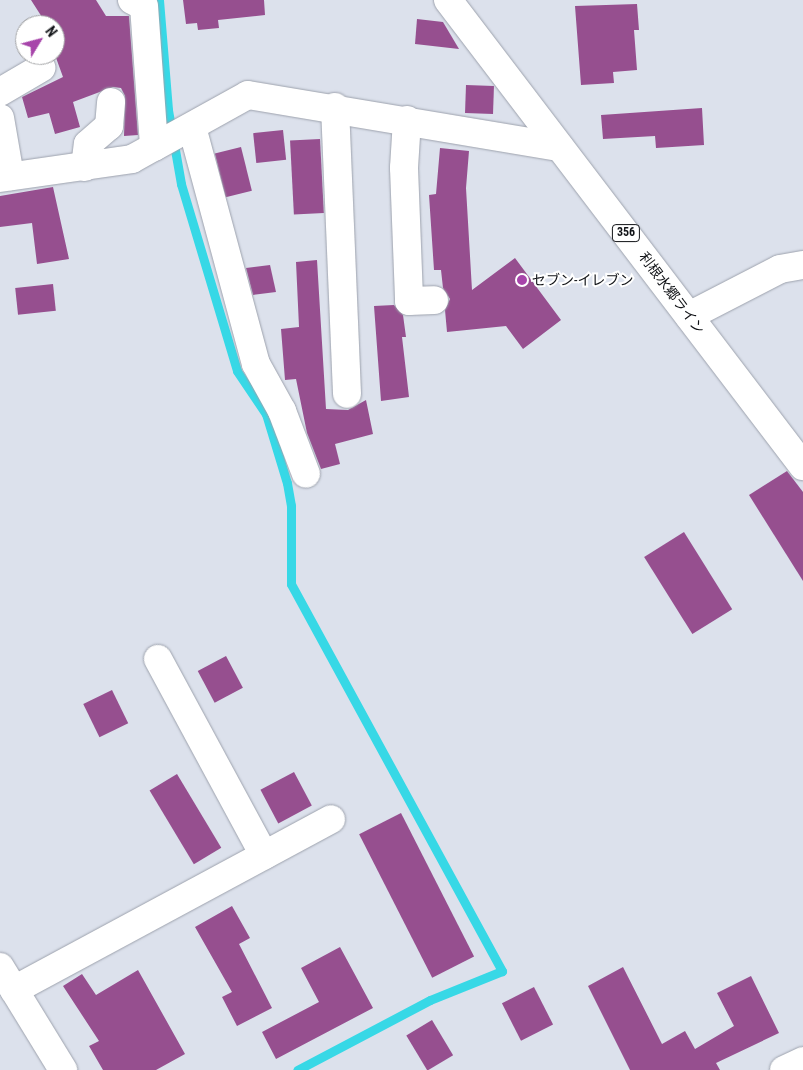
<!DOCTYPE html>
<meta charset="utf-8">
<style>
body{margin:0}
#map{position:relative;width:803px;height:1070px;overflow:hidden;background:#dce1ec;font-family:"Roboto Condensed","Noto Sans JP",sans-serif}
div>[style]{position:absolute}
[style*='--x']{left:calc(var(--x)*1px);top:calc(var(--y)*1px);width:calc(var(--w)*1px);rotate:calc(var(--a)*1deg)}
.stream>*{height:9px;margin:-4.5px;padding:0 4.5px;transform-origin:4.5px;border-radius:4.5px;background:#37d8e6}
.building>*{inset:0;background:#964f8f;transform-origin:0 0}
.roads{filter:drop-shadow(0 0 1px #9da2ad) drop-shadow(0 0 1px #9da2ad)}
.minor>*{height:28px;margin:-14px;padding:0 14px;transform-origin:14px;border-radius:14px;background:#fff}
.highway>*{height:28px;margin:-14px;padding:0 14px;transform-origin:14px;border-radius:14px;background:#fff}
.dots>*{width:14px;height:14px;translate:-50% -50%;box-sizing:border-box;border:2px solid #fff;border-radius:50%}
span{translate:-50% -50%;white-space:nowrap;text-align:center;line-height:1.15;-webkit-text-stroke:4px #fff;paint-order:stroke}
.shield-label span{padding:1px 4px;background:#fff;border:1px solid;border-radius:4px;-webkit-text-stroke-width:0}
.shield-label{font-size:12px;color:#101216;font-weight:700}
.poi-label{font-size:14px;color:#101216}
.left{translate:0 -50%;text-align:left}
.street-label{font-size:14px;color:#101216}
.north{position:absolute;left:15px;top:15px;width:50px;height:50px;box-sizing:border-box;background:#fff;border:1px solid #9fa0a2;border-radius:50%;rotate:53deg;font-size:14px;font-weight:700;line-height:20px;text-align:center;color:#101216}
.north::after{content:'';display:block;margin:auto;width:18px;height:22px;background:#a744aa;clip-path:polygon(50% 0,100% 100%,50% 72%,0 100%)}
</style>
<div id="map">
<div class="stream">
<div style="--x:159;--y:0;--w:110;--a:85.3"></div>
<div style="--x:168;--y:110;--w:75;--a:80"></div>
<div style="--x:181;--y:184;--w:195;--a:73.3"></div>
<div style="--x:237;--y:371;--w:52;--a:56"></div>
<div style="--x:266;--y:414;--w:72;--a:73.1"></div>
<div style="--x:287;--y:483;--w:23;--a:80"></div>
<div style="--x:291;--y:506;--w:78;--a:90"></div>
<div style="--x:291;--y:584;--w:441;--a:61.4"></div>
<div style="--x:502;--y:971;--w:78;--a:158.1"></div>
<div style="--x:430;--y:1000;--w:150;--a:152.2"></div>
</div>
<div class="building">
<div style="clip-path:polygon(31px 0,96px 0,106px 16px,129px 16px,138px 135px,124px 136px,125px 96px,121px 88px,113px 87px,73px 102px,80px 127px,55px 134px,49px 113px,28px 118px,22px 97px,63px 77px,55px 55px,55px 25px,47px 25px)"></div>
<div style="clip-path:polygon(183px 0,264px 0,265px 15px,218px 20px,219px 28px,198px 30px,197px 23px,186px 24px)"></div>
<div style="clip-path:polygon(637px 4px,639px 30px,634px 30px,637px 70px,613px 72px,614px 83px,581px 85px,575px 6px)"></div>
<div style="clip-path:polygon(417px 19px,443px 22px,459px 49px,415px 44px)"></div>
<div style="left:466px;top:85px;width:28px;height:28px;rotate:2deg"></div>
<div style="clip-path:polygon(702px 108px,704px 145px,656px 148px,655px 136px,603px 139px,601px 115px)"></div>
<div style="left:283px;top:130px;width:30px;height:30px;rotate:84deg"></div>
<div style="left:320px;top:139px;width:74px;height:30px;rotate:87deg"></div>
<div style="left:241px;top:147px;width:45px;height:27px;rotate:76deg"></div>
<div style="clip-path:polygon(440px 148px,469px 151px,466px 188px,472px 290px,515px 258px,561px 320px,523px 349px,506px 326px,447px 332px,445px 310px,450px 299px,443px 288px,441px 270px,434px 270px,429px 195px,436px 194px)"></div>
<div style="clip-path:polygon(53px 187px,69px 259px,37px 264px,32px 223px,0 227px,0 196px)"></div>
<div style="clip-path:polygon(317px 260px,326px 409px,348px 410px,366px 400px,373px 434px,335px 444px,340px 464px,321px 469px,307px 433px,296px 379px,285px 380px,281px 329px,299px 327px,296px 262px)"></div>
<div style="clip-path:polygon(270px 265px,276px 292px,253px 295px,246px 268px)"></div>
<div style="left:53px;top:284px;width:27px;height:38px;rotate:84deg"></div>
<div style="clip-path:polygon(394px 305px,403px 315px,406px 337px,402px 337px,409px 397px,381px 401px,374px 306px)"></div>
<div style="clip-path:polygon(787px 471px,803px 492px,803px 581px,749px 495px)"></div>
<div style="left:684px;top:532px;width:91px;height:47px;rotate:58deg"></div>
<div style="left:226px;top:656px;width:36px;height:32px;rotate:62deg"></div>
<div style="left:112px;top:690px;width:37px;height:32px;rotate:64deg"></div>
<div style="left:294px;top:772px;width:38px;height:38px;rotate:62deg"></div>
<div style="left:177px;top:774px;width:86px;height:32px;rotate:59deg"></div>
<div style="left:401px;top:813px;width:161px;height:47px;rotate:63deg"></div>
<div style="clip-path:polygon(232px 906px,250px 938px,239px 944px,272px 1008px,237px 1026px,222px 997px,232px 992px,195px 927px)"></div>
<div style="clip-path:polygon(340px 947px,373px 1008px,276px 1059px,262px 1032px,319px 1002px,301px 968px)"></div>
<div style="clip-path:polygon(623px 967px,662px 1044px,685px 1031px,695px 1049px,734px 1026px,717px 993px,751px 976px,779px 1033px,716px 1063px,720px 1070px,630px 1070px,588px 986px)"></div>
<div style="clip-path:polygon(138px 970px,185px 1054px,156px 1070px,103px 1070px,89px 1046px,99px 1041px,63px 986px,82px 974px,96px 995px)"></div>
<div style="left:534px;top:987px;width:42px;height:36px;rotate:63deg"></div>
<div style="left:432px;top:1020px;width:41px;height:30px;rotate:59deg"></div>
</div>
<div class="roads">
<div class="minor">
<div style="--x:132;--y:0;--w:13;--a:27"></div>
<div style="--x:144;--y:6;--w:141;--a:85.9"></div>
<div style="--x:154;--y:147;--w:107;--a:-29"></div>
<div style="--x:248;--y:95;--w:316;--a:9.5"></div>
<div style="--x:0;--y:92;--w:48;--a:-30.3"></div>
<div style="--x:335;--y:107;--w:287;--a:87.6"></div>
<div style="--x:0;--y:118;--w:59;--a:80.2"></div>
<div style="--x:407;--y:120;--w:48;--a:93.6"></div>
<div style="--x:404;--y:168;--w:133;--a:87.8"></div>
<div style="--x:409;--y:301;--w:25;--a:-2"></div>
<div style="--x:192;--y:127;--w:245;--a:74.9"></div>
<div style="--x:256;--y:364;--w:54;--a:61"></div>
<div style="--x:282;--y:411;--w:67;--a:69.1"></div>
<div style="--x:85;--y:167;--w:23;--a:-83"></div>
<div style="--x:88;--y:144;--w:28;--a:-41"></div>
<div style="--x:109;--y:126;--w:24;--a:-85"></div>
<div style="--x:0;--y:178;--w:133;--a:-8.2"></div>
<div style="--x:132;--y:159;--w:25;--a:-29"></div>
<div style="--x:689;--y:316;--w:102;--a:-27.3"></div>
<div style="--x:780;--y:269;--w:23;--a:-10"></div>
<div style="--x:158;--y:659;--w:223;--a:61.6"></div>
<div style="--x:0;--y:967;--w:121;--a:58.5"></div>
<div style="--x:14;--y:990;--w:360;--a:-28.3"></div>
<div style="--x:784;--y:1070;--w:21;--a:-25"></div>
</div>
<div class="highway">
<div style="--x:448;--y:0;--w:586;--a:52.7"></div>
</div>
</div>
<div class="dots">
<div style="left:522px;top:280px;background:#a744aa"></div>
</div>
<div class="shield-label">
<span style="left:626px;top:233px">356</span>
</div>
<div class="poi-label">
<span class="left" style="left:532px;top:280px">セブン-イレブン</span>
</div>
<div class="street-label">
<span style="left:672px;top:293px;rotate:53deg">利根水郷ライン</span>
</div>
<div class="north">N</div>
</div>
